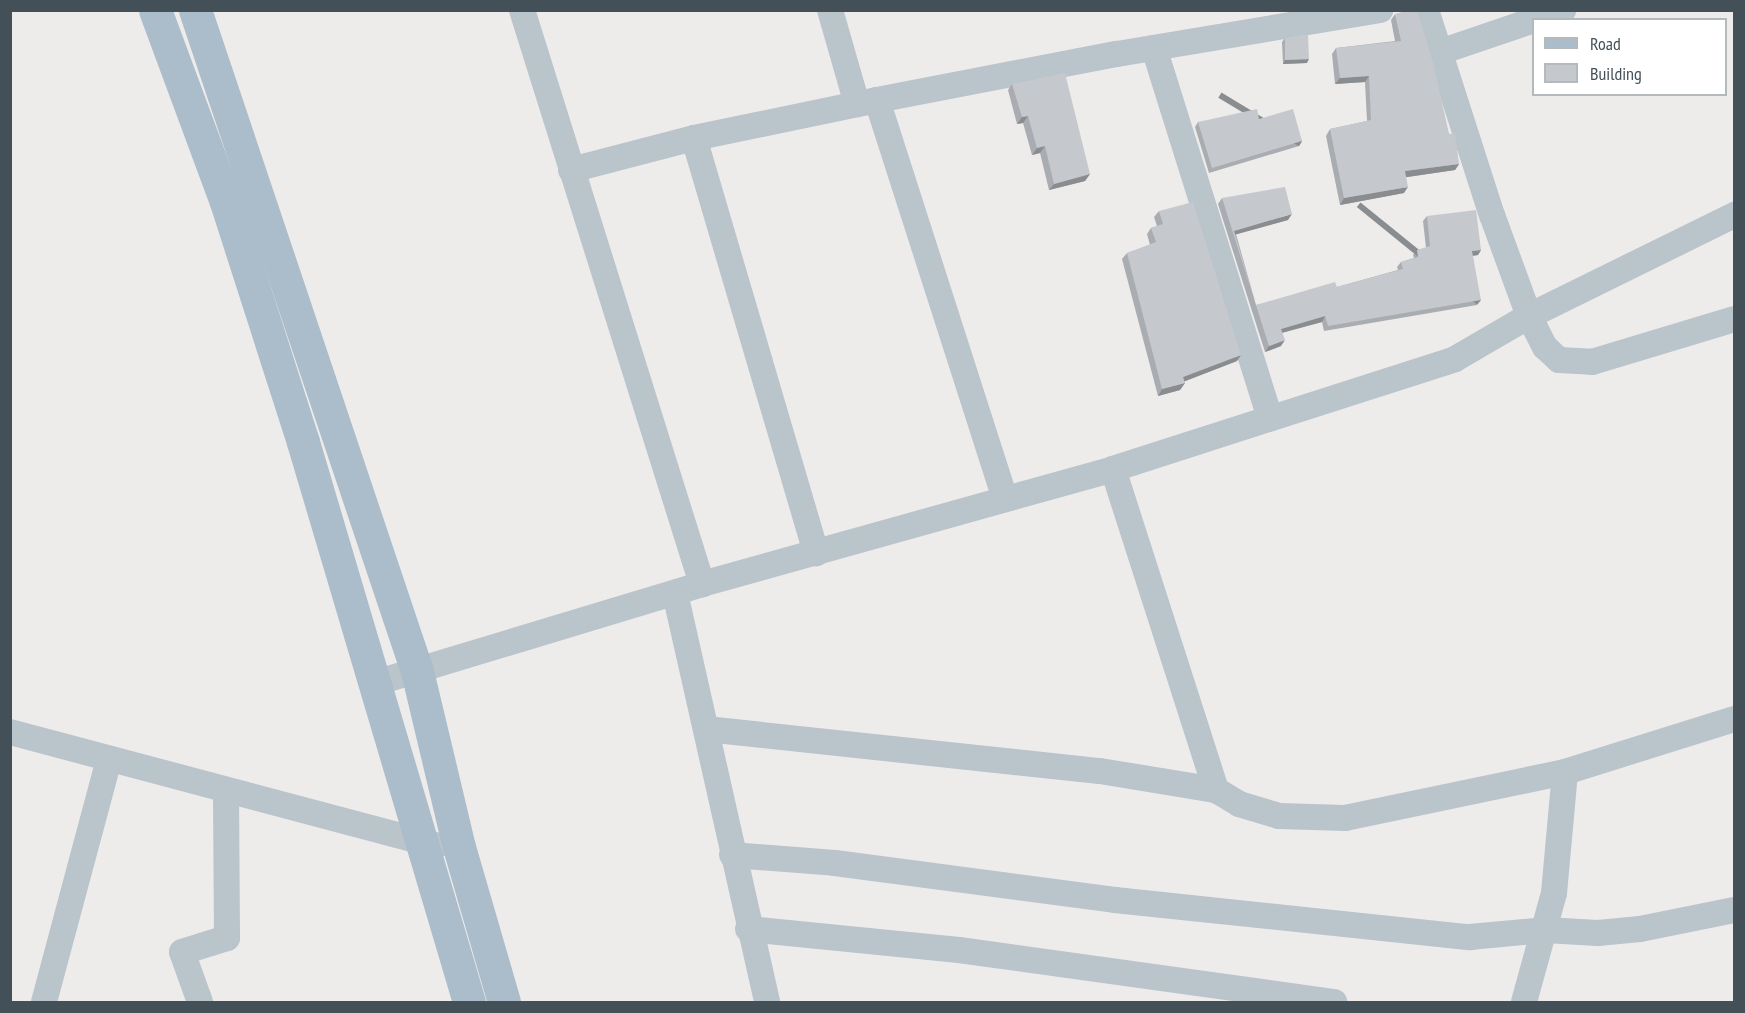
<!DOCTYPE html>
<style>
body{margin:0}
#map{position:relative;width:1745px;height:1013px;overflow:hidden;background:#eeebeb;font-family:"PT Sans Narrow",sans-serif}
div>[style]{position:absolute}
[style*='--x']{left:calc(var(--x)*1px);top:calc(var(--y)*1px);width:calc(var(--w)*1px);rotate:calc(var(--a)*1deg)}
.minor>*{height:26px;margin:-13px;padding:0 13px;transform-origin:13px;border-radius:13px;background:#b9c4cb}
.primary>*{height:33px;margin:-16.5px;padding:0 16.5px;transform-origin:16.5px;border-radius:16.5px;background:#abbdca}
.wall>*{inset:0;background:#a9adb1}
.shaded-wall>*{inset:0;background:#8a8d90;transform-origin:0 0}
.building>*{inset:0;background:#c5c9ce}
span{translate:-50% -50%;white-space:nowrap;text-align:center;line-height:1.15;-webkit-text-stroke:4.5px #fff;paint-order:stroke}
.frame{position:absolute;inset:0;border:12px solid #445058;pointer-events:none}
.legend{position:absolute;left:1532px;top:18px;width:195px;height:78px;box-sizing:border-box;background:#fff;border:2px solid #b4b9bc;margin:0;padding:8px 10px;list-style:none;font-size:18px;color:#445058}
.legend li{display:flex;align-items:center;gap:12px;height:30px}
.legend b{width:30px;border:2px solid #b4b9bc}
</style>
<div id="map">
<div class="minor">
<div style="--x:522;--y:10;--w:602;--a:72.59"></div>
<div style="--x:830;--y:10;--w:98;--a:74"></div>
<div style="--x:1426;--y:10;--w:215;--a:72.2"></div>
<div style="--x:1492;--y:215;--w:108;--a:69.9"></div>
<div style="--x:1529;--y:316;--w:35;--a:63"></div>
<div style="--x:1545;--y:347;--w:19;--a:43"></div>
<div style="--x:1559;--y:360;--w:33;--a:3"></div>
<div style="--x:1592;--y:362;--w:148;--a:-16.8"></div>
<div style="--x:1536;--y:20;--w:29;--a:-20"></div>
<div style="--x:1154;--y:48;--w:388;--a:72.6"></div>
<div style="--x:1437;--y:53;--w:102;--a:-18.8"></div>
<div style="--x:877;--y:100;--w:419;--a:72.2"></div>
<div style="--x:694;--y:138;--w:433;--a:73.6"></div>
<div style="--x:571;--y:170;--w:127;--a:-14.6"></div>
<div style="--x:694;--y:138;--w:187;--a:-11.7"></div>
<div style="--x:877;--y:100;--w:244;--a:-10.9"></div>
<div style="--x:1117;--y:54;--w:267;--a:-9.5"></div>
<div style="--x:1113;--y:469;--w:337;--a:72.2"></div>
<div style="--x:1216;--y:790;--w:27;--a:31"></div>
<div style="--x:1239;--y:804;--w:42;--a:16.7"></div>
<div style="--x:1279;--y:816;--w:66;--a:1.7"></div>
<div style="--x:1345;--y:818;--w:225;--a:-11.8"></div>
<div style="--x:1565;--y:772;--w:177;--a:-17.4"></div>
<div style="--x:675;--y:593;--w:419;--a:77.3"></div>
<div style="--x:375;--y:683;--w:342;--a:-16.8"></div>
<div style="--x:702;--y:584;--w:427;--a:-15.6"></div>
<div style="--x:1113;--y:469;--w:359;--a:-17.8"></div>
<div style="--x:1455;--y:359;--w:86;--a:-30.2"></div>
<div style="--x:1529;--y:316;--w:229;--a:-26.2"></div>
<div style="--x:706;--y:729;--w:396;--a:6.1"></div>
<div style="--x:1100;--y:771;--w:118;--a:9.3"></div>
<div style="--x:10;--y:732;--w:441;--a:14.9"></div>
<div style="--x:732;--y:855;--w:103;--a:4.4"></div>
<div style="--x:835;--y:863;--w:282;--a:7.5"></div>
<div style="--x:1115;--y:900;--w:357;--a:6"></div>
<div style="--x:1470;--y:937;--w:75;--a:-5.3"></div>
<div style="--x:1545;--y:930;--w:53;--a:3.2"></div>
<div style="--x:1598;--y:933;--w:42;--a:-5.4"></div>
<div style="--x:1640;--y:929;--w:96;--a:-11.4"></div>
<div style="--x:748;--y:929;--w:212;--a:5.7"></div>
<div style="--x:959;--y:950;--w:379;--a:7.9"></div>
<div style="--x:44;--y:1002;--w:252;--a:-75"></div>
<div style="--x:200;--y:1002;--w:53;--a:-109.8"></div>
<div style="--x:182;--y:952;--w:47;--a:-17.3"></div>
<div style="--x:227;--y:938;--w:147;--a:-90.4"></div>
<div style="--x:1524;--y:1002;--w:113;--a:-74.6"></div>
<div style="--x:1554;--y:893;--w:121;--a:-84.8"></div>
</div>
<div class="primary">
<div style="--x:155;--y:10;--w:205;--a:69.7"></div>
<div style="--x:226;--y:202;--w:252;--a:72.2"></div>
<div style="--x:303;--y:442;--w:584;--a:73.49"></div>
<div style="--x:195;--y:10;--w:697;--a:71.44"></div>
<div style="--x:417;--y:671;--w:181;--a:76.6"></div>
<div style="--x:459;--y:847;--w:161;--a:73.8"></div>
</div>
<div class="wall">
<div style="clip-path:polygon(1395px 14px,1449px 134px,1459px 164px,1455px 170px,1406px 177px,1404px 193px,1340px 205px,1326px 136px,1330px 129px,1367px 121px,1365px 82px,1335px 84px,1332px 54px,1336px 48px,1395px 41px,1391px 20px)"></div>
<div style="clip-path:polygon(1285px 38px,1307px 63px,1283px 64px,1282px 42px)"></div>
<div style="clip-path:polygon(1012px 84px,1090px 174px,1085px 181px,1049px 190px,1040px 153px,1032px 155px,1023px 123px,1017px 124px,1008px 90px)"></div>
<div style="clip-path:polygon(1259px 119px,1302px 141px,1299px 146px,1209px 173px,1195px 127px,1198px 122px)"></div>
<div style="clip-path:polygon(1222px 198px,1288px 220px,1236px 234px,1256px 305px,1337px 287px,1398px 270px,1397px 267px,1401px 262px,1414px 258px,1413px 255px,1417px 250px,1426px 248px,1423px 221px,1427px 216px,1481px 250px,1478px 255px,1473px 256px,1477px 305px,1324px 331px,1322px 322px,1282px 333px,1281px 346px,1265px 352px,1218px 204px)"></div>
<div style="clip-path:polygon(1159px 211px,1237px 361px,1184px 381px,1185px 383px,1180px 390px,1158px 396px,1122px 259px,1127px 253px,1150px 245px,1147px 234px,1151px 228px,1157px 226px,1154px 217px)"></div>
</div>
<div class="shaded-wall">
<div style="clip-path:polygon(1309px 59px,1307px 63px,1283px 64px,1285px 60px)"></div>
<div style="clip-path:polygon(1369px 76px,1365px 82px,1335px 84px,1340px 78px)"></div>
<div style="clip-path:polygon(1028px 116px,1023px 123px,1017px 124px,1022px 117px)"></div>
<div style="left:1302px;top:141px;width:6px;height:94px;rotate:121deg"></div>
<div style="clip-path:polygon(1045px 146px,1040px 153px,1032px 155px,1037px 148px)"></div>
<div style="clip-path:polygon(1459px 164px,1455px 170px,1401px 178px,1405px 171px)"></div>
<div style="clip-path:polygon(1090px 174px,1085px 181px,1049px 190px,1054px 184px)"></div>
<div style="clip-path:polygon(1408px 187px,1404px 193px,1340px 205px,1344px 198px)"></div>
<div style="clip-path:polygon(1292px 214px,1288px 220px,1234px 235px,1234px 231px)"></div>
<div style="clip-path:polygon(1481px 250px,1478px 255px,1469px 256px,1472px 251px)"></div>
<div style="left:1481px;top:300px;width:6px;height:155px;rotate:129deg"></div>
<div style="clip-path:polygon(1325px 316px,1322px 322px,1277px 334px,1281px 329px)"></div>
<div style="clip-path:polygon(1285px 340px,1281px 346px,1265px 352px,1269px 346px)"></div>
<div style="clip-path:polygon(1241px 355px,1237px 361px,1178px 384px,1183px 377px)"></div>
<div style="clip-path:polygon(1185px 383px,1180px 390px,1158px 396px,1162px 389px)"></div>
</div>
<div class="building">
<div style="clip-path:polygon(1409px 10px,1417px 10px,1434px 66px,1449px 134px,1455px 133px,1459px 164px,1405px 171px,1408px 187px,1344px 198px,1330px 129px,1371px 120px,1369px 76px,1340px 78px,1336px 48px,1401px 41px,1395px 14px)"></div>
<div style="clip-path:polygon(1308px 34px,1309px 59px,1285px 60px,1285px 38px)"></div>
<div style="clip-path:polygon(1065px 73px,1090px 174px,1054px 184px,1045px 146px,1037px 148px,1028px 116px,1022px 117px,1012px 84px)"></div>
<div style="clip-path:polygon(1257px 109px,1259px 119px,1293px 109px,1302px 141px,1212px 168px,1198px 122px)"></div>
<div style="clip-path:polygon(1285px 187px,1292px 214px,1234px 231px,1256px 305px,1335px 282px,1337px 287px,1403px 269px,1401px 262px,1418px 257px,1417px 250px,1430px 246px,1427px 216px,1476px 210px,1481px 250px,1472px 251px,1481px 300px,1328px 326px,1325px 316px,1281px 329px,1285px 340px,1269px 346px,1222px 198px)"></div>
<div style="clip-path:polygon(1193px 202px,1241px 355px,1183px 377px,1185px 383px,1162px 389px,1127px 253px,1156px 242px,1151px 228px,1163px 224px,1159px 211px)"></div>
</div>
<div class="frame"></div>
<ul class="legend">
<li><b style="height:8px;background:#abbdca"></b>Road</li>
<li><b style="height:16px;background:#c5c9ce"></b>Building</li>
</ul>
</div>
